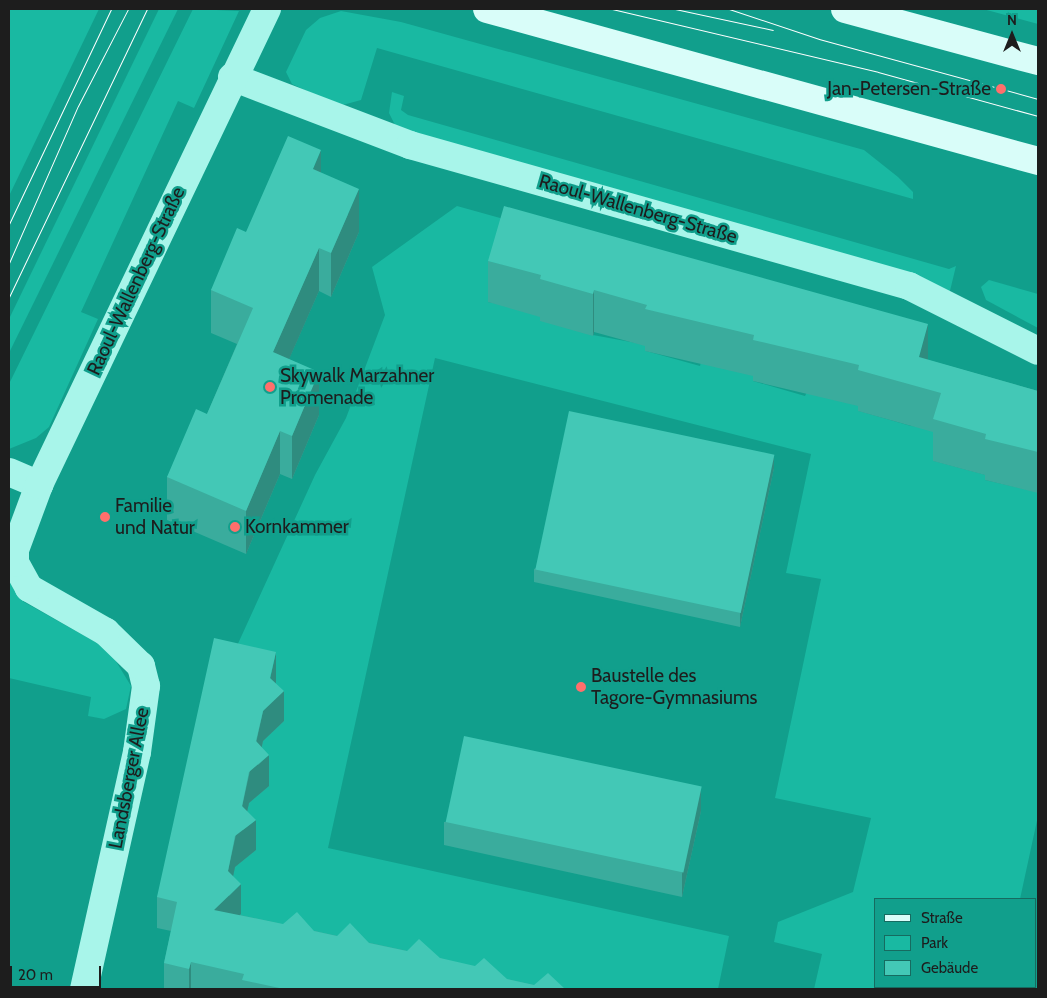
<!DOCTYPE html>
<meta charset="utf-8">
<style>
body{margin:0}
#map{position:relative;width:1047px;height:998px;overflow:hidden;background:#119f8c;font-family:Cabin,sans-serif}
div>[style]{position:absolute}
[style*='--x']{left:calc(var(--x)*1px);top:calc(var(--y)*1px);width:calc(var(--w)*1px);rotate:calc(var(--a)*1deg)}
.green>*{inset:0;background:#19b9a2}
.street>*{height:28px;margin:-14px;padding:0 14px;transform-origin:14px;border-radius:14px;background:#a8f5ea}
.secondary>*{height:28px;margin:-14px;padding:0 14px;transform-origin:14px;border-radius:14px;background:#d9fdf9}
.tram>*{height:1px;margin:-0.5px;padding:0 0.5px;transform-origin:0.5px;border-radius:0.5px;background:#fff}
.wall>*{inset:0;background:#3aac9d}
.shaded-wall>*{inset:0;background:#2f8c7f}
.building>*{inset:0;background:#43c8b6;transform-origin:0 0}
.dots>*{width:14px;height:14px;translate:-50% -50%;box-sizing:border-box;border:2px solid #119f8c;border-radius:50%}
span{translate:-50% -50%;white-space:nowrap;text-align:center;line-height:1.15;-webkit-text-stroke:5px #119f8c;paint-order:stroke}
.poi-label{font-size:19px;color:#1d1d1d}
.right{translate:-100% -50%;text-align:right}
.left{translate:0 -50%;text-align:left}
.street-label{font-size:19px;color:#1d1d1d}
.frame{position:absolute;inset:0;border:10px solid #1d1d1d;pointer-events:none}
.legend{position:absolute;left:874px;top:898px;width:162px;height:90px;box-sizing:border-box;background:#119f8c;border:1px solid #166b60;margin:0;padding:6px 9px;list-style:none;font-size:15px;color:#1d1d1d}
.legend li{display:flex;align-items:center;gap:10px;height:25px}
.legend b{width:25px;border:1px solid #166b60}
.north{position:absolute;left:987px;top:10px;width:50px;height:50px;-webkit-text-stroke:4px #119f8c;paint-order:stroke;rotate:0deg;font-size:14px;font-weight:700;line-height:20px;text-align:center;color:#1d1d1d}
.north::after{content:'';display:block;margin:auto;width:18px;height:22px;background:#1d1d1d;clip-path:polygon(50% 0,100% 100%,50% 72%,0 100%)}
.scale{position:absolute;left:10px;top:966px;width:91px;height:22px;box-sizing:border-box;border:2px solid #1d1d1d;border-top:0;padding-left:6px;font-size:15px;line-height:18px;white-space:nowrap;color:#1d1d1d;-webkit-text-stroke:4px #119f8c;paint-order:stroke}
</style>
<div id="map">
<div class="green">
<div style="clip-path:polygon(9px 9px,99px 9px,9px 196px)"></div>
<div style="clip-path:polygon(159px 9px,178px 9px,9px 353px,9px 319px)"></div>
<div style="clip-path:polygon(193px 9px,239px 11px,194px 108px,178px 101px,81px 312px,98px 319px,49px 427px,36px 438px,9px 449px,9px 384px)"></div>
<div style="clip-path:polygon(983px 9px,1038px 9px,1038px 24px)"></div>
<div style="clip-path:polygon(341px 11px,401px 22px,864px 150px,898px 177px,913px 192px,913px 199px,377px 48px,361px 100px,339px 106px,292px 84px,286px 72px,306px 30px,320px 18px)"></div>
<div style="clip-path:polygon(392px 92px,404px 96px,401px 110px,408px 115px,949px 269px,956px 266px,949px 295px,413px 133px,395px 125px,389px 113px)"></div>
<div style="clip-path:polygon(457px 206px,511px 221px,488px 302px,514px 307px,593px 335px,647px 345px,646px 351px,700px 366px,701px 362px,755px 375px,753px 381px,805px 396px,807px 392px,860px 405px,859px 411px,911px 426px,942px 429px,934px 461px,986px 475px,985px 480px,1038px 492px,1038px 816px,1020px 899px,876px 899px,876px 987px,1029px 989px,814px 989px,822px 954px,774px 942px,778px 922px,853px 892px,871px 818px,775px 798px,821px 579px,786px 573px,811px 454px,435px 358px,328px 848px,729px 936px,718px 989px,441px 989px,225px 912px,267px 720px,225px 672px,315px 475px,346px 418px,385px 315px,372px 267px)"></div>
<div style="clip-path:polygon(989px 280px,1038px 294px,1038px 328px,986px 300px,981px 287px)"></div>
<div style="clip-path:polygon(9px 580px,24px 602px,99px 644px,114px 658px,131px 686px,126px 709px,104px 719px,88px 716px,91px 697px,9px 678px)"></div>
</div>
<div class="street">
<div style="--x:232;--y:77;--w:191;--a:20.9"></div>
<div style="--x:410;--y:145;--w:519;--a:15.78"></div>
<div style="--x:909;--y:286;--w:144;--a:26.7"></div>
<div style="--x:9;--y:472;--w:33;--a:23"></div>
<div style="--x:84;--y:989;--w:243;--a:-77.4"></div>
<div style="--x:137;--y:752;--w:67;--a:-82.2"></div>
<div style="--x:146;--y:686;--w:21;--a:-104"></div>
<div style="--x:141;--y:666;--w:49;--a:-135.8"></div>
<div style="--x:106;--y:632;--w:89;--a:-150.3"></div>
<div style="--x:29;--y:588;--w:29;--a:-119"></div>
<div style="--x:15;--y:563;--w:13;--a:-90"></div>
<div style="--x:15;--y:550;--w:69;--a:-69.7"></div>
<div style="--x:39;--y:485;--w:528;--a:-64.41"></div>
</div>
<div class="secondary">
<div style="--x:487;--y:9;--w:572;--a:15.42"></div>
<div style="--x:845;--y:9;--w:200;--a:15.1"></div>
</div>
<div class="tram">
<div style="--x:612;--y:9;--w:273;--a:13.3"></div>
<div style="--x:878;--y:72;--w:166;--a:15.4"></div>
<div style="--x:675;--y:9;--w:100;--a:12.1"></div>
<div style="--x:729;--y:9;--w:95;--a:18.4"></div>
<div style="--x:819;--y:39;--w:227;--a:15.3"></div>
<div style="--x:9;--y:224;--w:238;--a:-64.6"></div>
<div style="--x:9;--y:263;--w:171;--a:-66.3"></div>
<div style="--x:78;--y:106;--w:109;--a:-62.7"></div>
<div style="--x:9;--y:297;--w:319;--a:-64.4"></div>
</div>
<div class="wall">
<div style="clip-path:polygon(321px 173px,359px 232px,331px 297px,319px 291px,289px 359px,319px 415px,292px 479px,280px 474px,246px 554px,167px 520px,167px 477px,207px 414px,237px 344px,211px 333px,211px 290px,246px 232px)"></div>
<div style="clip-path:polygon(488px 261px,928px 360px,1038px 391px,1038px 493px,985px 480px,985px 475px,933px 461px,933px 432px,858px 411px,858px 406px,753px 381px,753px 376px,645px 351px,645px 346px,594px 332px,593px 336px,540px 321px,540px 317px,488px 302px)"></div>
<div style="clip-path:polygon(774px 468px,740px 627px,534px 582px,534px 569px)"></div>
<div style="clip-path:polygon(276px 683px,284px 721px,263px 741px,262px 747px,269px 786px,249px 803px,247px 812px,256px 850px,235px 867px,233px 876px,241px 914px,240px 915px,440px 958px,507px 979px,534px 985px,565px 989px,164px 989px,164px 963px,171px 931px,157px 928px,157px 897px)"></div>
<div style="clip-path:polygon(701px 811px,682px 897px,444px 845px,444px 822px)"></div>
</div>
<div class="shaded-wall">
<div style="clip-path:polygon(321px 150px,321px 193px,313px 169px)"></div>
<div style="clip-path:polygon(359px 189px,359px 232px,331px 297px,331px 253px)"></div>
<div style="clip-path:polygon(319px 248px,319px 291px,273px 396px,273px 352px)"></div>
<div style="clip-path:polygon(594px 290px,594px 332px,593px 336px,593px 294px)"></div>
<div style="clip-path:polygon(928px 324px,928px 366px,919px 357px)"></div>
<div style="clip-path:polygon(319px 372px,319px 415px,292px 479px,292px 436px)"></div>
<div style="clip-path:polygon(280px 431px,280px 474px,246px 554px,246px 511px)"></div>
<div style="clip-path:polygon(774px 455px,774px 468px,740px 627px,740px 614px)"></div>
<div style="clip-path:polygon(276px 652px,276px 682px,271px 702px,284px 691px,284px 721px,263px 741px,258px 765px,269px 755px,269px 786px,249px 803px,243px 830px,256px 820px,256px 850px,235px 867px,229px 896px,241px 884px,241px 914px,214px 941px,214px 910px,228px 871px)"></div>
<div style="clip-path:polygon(701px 788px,701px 811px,682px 897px,682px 874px)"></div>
<div style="clip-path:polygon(191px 962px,191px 989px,189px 989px,189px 969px)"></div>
</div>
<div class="building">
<div style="clip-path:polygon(288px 136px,321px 150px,313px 169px,359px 189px,331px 253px,319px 248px,273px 352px,319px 372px,292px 436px,280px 431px,246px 511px,167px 477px,196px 409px,207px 414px,253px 308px,211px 290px,237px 228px,246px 232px)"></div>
<div style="clip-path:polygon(504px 206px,928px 324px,919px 357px,1038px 391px,1038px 452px,985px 439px,986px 434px,933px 419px,941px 393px,858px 370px,859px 365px,753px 340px,754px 335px,645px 309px,647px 305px,594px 290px,593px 294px,540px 279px,541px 275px,488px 261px)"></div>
<div style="left:569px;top:411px;width:210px;height:162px;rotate:12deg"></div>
<div style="clip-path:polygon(214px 638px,276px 652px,270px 678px,284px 691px,263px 711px,256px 741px,269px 755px,249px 772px,242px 806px,256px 820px,235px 836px,228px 871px,241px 884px,214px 910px,283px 924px,297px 912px,314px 931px,337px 936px,350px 923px,369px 943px,407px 951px,419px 939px,440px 958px,475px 966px,484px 958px,507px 979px,534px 985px,548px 973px,565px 989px,284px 989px,242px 980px,244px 974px,191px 962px,189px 969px,164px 963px,177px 902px,157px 897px)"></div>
<div style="left:464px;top:736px;width:243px;height:88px;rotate:12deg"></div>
</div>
<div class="dots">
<div style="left:1001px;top:89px;background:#ff6f6c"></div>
<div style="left:270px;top:387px;background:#ff6f6c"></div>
<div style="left:105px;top:517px;background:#ff6f6c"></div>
<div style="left:235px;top:527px;background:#ff6f6c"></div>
<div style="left:581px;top:687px;background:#ff6f6c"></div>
</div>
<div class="poi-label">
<span class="right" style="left:991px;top:89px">Jan-Petersen-Straße</span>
<span class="left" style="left:280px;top:387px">Skywalk Marzahner<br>Promenade</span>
<span class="left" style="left:115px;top:517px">Familie<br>und Natur</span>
<span class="left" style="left:245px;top:527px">Kornkammer</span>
<span class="left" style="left:591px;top:687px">Baustelle des<br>Tagore-Gymnasiums</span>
</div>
<div class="street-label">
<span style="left:638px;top:209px;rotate:16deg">Raoul-Wallenberg-Straße</span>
<span style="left:136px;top:281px;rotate:-65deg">Raoul-Wallenberg-Straße</span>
<span style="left:129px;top:778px;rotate:-79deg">Landsberger Allee</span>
</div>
<div class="frame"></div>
<ul class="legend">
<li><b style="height:6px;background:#d9fdf9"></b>Straße</li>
<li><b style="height:14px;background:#19b9a2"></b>Park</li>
<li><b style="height:14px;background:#43c8b6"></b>Gebäude</li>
</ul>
<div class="north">N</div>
<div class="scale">20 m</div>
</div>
